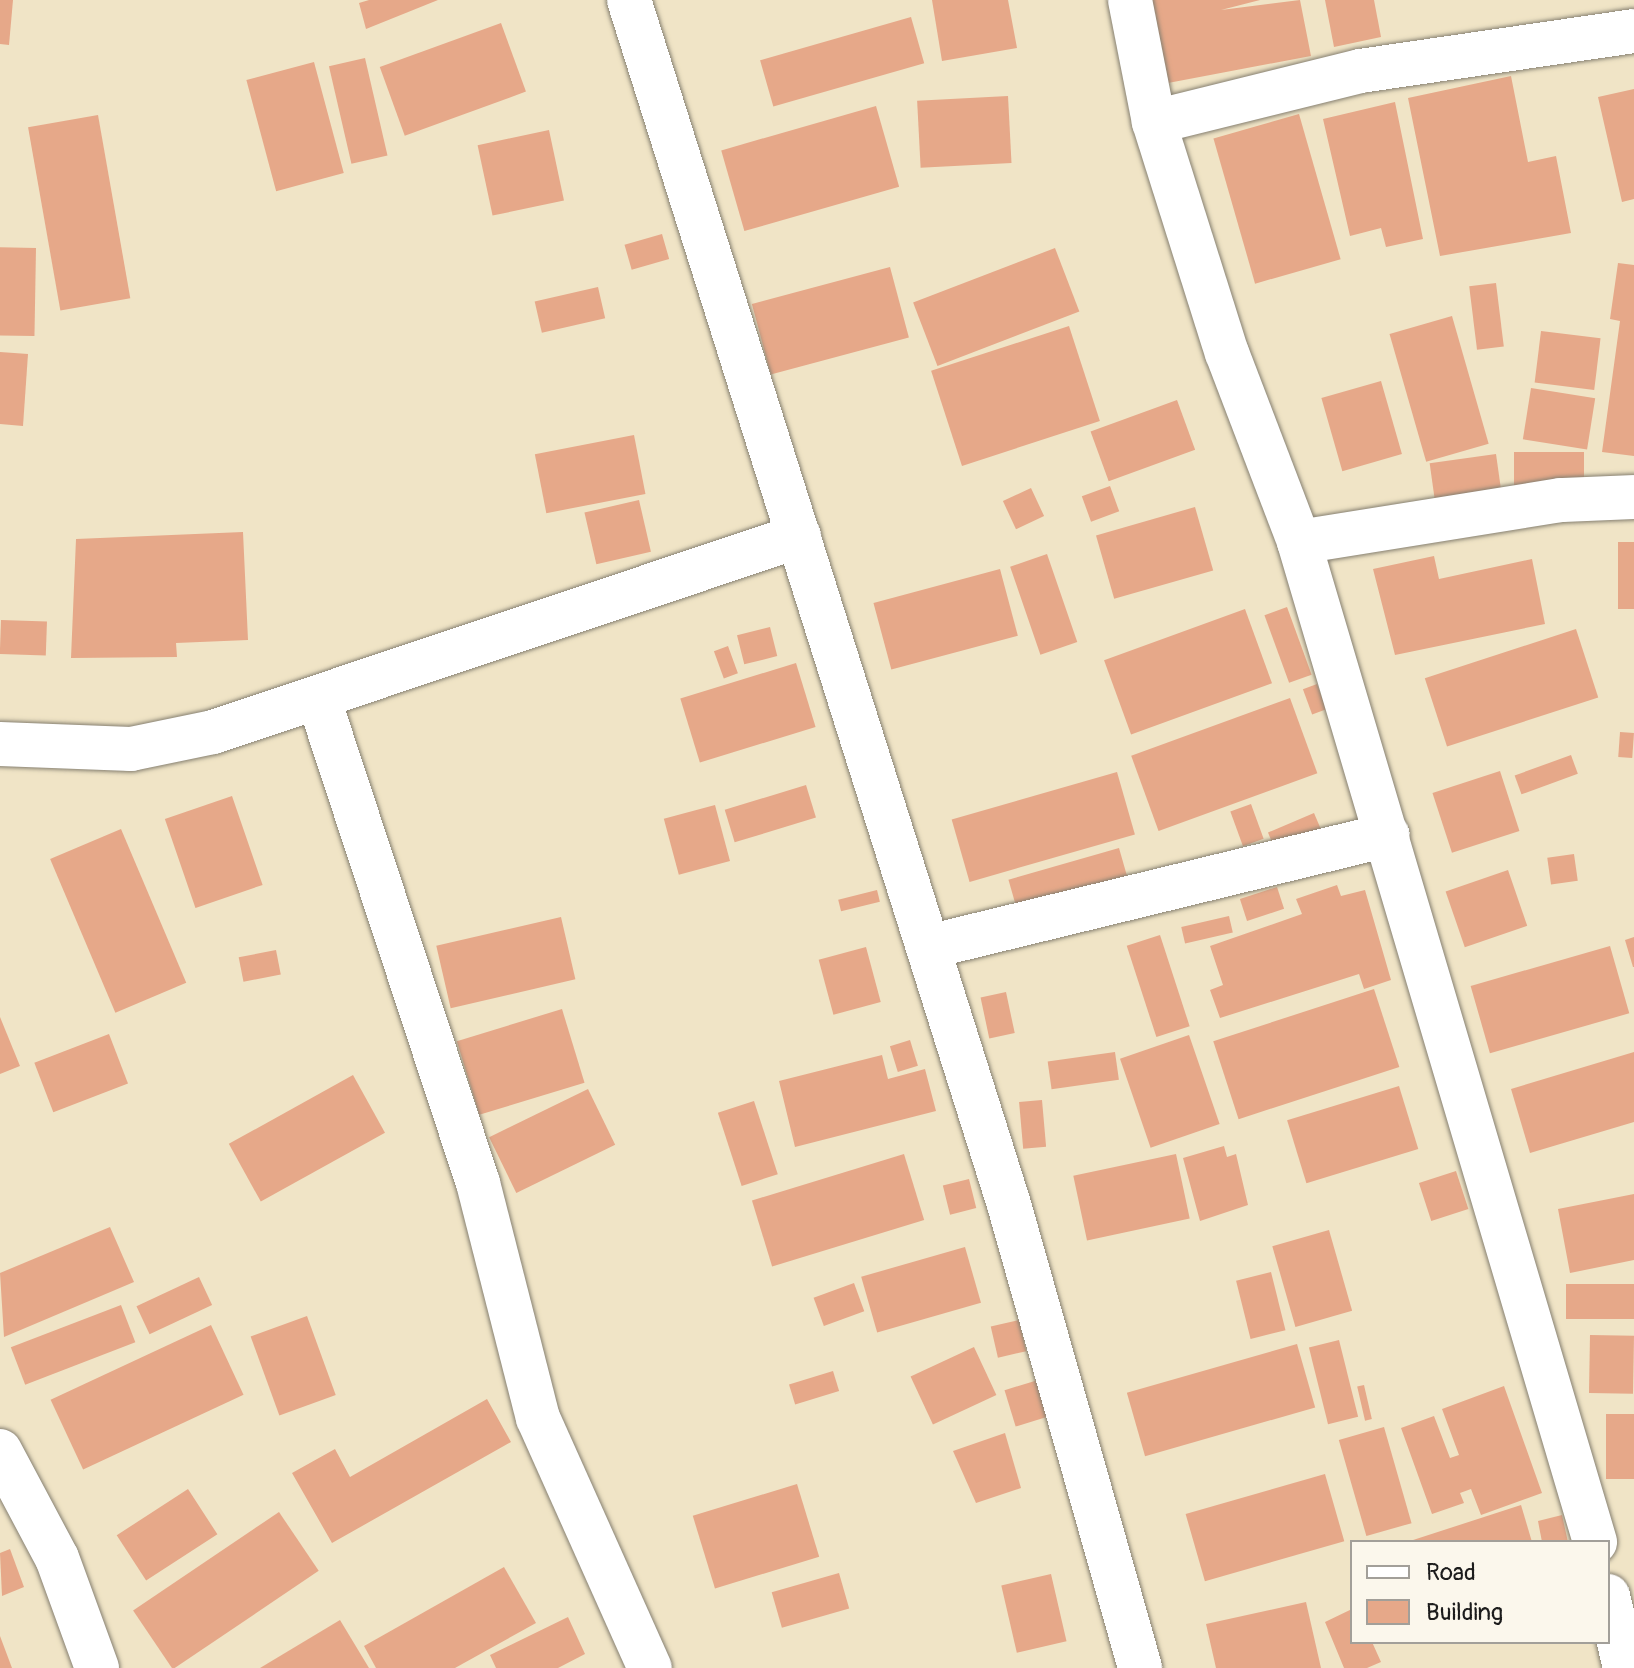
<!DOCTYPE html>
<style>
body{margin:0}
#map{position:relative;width:1634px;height:1668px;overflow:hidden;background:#f0e4c6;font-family:Pangolin,sans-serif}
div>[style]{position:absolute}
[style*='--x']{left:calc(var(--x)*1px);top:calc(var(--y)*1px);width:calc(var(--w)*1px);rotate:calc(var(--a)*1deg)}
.building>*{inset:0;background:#e6a889;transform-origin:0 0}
.roads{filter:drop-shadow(0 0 2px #868071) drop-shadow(0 0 2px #868071)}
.minor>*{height:44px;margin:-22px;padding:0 22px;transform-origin:22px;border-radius:22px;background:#fff}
span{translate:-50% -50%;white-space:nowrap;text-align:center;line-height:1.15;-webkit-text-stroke:8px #fbf7ec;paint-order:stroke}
.legend{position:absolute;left:1350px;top:1540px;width:260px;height:104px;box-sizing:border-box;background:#fbf7ec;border:2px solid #a29f99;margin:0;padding:10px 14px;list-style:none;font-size:24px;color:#1c1c1c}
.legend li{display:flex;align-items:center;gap:16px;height:40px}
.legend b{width:40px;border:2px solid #a29f99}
</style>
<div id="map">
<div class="building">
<div style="clip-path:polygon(0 0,13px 0,9px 45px,0 44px)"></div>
<div style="clip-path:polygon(438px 0,366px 29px,359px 3px,369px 0)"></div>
<div style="clip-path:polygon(932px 0,1008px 0,1017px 48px,942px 61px)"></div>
<div style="clip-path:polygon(1150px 0,1260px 0,1221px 10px,1300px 0,1311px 56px,1168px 83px)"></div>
<div style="clip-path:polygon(1325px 0,1374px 0,1381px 37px,1334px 47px)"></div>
<div style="left:911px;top:17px;width:48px;height:157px;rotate:74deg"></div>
<div style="left:501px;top:23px;width:73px;height:129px;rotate:70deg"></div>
<div style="left:365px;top:58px;width:100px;height:37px;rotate:77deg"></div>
<div style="left:314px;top:62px;width:115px;height:70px;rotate:75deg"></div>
<div style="clip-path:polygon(1511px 76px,1528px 162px,1556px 156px,1571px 233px,1440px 256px,1408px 98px)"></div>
<div style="clip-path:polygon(1634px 89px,1634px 199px,1622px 202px,1598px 97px)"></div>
<div style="left:1008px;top:96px;width:67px;height:91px;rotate:87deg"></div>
<div style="clip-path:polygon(1395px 102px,1423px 239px,1386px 247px,1381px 228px,1350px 236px,1323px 119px)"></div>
<div style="left:876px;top:106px;width:84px;height:161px;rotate:74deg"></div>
<div style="left:1299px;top:114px;width:151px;height:89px;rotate:74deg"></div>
<div style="left:98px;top:115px;width:186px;height:71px;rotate:80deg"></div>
<div style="left:549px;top:130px;width:72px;height:73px;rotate:78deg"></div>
<div style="left:662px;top:234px;width:26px;height:39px;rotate:74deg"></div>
<div style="left:36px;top:248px;width:88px;height:36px;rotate:91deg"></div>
<div style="left:1055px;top:248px;width:68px;height:152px;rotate:69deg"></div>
<div style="clip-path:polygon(1618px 263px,1634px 265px,1634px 456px,1602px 452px,1620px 321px,1610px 319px)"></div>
<div style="left:890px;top:267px;width:73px;height:143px;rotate:75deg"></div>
<div style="left:1496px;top:283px;width:64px;height:27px;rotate:83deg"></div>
<div style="left:598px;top:287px;width:32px;height:65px;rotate:77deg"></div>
<div style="left:1452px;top:316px;width:133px;height:65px;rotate:74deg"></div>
<div style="left:1069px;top:326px;width:100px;height:145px;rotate:72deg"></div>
<div style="left:1541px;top:331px;width:60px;height:52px;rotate:7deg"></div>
<div style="clip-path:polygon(0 352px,28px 354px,23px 426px,0 424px)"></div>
<div style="left:1381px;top:381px;width:76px;height:62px;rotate:74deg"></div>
<div style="left:1531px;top:388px;width:65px;height:52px;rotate:9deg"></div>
<div style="left:1177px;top:400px;width:53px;height:92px;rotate:70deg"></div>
<div style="left:634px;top:435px;width:60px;height:101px;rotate:79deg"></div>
<div style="left:1584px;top:452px;width:42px;height:70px;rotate:90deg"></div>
<div style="left:1496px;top:454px;width:42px;height:67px;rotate:82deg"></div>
<div style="left:1110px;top:486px;width:27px;height:30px;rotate:70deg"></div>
<div style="left:1031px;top:488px;width:31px;height:31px;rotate:65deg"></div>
<div style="left:639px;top:500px;width:53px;height:56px;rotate:77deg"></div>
<div style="left:1195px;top:507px;width:66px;height:103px;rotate:74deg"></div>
<div style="clip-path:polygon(243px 532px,248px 640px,176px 643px,177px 657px,71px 658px,76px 539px)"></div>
<div style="left:1618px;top:542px;width:16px;height:67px"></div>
<div style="left:1047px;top:554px;width:93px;height:39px;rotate:71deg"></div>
<div style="clip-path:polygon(1434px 556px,1439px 579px,1532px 559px,1545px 624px,1395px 655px,1373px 569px)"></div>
<div style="left:1000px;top:569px;width:69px;height:131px;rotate:75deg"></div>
<div style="left:1287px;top:607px;width:72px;height:24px;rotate:70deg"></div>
<div style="left:1245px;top:609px;width:79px;height:150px;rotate:70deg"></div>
<div style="left:1px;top:620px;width:46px;height:34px;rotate:2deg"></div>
<div style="left:770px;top:627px;width:30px;height:34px;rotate:76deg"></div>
<div style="left:1576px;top:629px;width:72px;height:159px;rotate:72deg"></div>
<div style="left:728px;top:646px;width:29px;height:15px;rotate:70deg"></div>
<div style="left:796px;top:663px;width:67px;height:121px;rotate:73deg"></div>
<div style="left:1317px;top:684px;width:27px;height:15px;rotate:70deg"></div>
<div style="left:1290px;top:698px;width:80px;height:169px;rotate:70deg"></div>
<div style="left:1620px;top:732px;width:14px;height:25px;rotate:4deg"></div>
<div style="left:1571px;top:755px;width:20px;height:60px;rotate:70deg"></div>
<div style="left:1500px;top:771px;width:63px;height:71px;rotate:72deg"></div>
<div style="left:1117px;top:772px;width:65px;height:172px;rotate:74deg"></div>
<div style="left:806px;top:785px;width:34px;height:85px;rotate:73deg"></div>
<div style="left:232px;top:796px;width:94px;height:71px;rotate:71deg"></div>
<div style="left:1251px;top:804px;width:37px;height:22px;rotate:70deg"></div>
<div style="left:715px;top:805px;width:58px;height:53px;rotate:75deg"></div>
<div style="left:1314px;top:813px;width:28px;height:50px;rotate:67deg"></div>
<div style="left:121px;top:829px;width:167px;height:77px;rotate:67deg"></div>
<div style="left:1119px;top:848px;width:33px;height:115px;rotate:74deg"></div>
<div style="left:1574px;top:854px;width:27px;height:27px;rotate:82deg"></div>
<div style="left:1508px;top:870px;width:59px;height:66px;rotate:71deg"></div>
<div style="clip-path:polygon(1337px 885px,1341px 896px,1365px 890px,1391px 980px,1364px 989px,1359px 974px,1220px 1018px,1210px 990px,1223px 985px,1210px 946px,1302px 914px,1296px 899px)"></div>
<div style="left:1277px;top:887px;width:23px;height:39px;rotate:72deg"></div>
<div style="left:877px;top:890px;width:12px;height:40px;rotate:76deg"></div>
<div style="left:1229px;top:916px;width:17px;height:49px;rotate:77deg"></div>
<div style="left:561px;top:917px;width:64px;height:128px;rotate:77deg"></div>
<div style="left:1160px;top:935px;width:96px;height:35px;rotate:72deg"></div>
<div style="clip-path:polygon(1634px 937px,1634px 967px,1633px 967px,1625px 940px)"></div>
<div style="left:1610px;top:946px;width:70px;height:145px;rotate:74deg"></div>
<div style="left:866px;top:947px;width:57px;height:49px;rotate:75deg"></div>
<div style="left:276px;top:950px;width:25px;height:38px;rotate:79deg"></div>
<div style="left:1374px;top:989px;width:82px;height:169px;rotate:72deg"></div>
<div style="left:1006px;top:992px;width:42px;height:26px;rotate:78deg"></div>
<div style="left:562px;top:1009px;width:77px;height:110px;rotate:73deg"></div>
<div style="clip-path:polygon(0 1017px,20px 1066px,0 1074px)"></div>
<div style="left:109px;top:1034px;width:53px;height:80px;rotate:69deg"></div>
<div style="left:1189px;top:1035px;width:94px;height:73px;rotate:71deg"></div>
<div style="left:910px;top:1040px;width:27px;height:21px;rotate:73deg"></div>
<div style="left:1115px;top:1052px;width:28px;height:68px;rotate:82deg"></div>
<div style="clip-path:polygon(1634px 1052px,1634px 1122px,1530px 1153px,1511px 1089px)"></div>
<div style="clip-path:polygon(882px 1055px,888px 1079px,925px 1069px,936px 1111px,795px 1147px,779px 1081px)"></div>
<div style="left:353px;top:1075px;width:66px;height:142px;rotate:61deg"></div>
<div style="left:1399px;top:1086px;width:66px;height:117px;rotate:73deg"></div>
<div style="left:588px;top:1089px;width:62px;height:110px;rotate:64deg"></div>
<div style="left:1042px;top:1100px;width:47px;height:23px;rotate:85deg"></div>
<div style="left:754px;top:1101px;width:77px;height:38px;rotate:72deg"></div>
<div style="clip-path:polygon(1224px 1146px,1227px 1157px,1236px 1154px,1248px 1205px,1200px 1221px,1183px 1158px)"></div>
<div style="left:904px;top:1154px;width:69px;height:159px;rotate:73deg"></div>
<div style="left:1176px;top:1154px;width:66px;height:105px;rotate:78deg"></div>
<div style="left:1456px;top:1171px;width:40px;height:39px;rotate:72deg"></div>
<div style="left:969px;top:1179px;width:30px;height:27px;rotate:76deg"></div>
<div style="clip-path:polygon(1634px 1194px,1634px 1260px,1570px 1273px,1558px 1209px)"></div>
<div style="clip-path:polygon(110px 1227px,134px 1282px,4px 1337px,0 1273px)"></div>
<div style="left:1329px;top:1230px;width:84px;height:59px;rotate:74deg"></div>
<div style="left:965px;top:1247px;width:58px;height:108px;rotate:74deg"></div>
<div style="left:1271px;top:1272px;width:60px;height:36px;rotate:76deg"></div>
<div style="left:199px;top:1277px;width:31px;height:69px;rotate:65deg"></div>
<div style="left:854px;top:1283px;width:30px;height:43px;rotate:70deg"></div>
<div style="left:1634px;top:1284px;width:35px;height:68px;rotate:90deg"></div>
<div style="left:121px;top:1305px;width:40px;height:118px;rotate:69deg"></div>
<div style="left:307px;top:1316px;width:84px;height:60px;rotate:70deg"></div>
<div style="left:1019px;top:1320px;width:32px;height:29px;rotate:77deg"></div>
<div style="left:211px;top:1325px;width:77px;height:177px;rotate:65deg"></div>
<div style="left:1590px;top:1335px;width:44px;height:58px;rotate:1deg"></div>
<div style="left:1339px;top:1340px;width:79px;height:31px;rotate:76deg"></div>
<div style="left:1297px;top:1344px;width:66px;height:177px;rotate:74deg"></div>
<div style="left:974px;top:1347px;width:53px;height:70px;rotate:65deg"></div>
<div style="left:833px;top:1371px;width:21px;height:46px;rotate:73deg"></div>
<div style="left:1038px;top:1380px;width:38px;height:35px;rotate:73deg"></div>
<div style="left:1364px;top:1385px;width:35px;height:7px;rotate:77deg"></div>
<div style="clip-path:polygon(1504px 1386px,1542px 1493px,1481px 1515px,1471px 1489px,1460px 1493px,1464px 1503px,1432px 1514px,1401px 1428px,1434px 1416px,1450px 1458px,1459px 1455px,1442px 1409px)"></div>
<div style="clip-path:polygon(487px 1399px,511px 1442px,332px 1543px,292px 1473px,335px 1449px,350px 1477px)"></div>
<div style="left:1606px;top:1414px;width:28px;height:65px"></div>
<div style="left:1384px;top:1427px;width:100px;height:47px;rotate:74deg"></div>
<div style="clip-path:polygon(1005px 1433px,1021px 1488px,976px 1503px,953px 1451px)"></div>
<div style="left:1325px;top:1474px;width:70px;height:145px;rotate:74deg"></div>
<div style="left:797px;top:1484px;width:76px;height:109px;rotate:73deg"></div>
<div style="left:188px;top:1489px;width:54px;height:85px;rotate:57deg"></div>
<div style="clip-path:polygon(1521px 1505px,1532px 1542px,1410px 1542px,1410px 1541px)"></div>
<div style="left:279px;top:1512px;width:71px;height:176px;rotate:56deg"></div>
<div style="clip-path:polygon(1562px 1515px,1568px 1542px,1542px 1542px,1538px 1521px)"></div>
<div style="clip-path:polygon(10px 1549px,24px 1587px,2px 1596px,0 1553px)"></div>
<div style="clip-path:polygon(504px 1567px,536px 1623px,455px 1668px,376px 1668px,364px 1646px)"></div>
<div style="left:839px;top:1573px;width:37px;height:70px;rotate:74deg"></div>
<div style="left:1051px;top:1574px;width:69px;height:51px;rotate:77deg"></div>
<div style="clip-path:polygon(1306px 1602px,1321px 1668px,1216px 1668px,1206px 1624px)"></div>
<div style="clip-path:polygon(1352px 1609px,1352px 1642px,1372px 1642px,1381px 1662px,1367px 1668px,1344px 1668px,1325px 1622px)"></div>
<div style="clip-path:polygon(568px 1617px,585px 1654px,558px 1668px,496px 1668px,490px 1655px)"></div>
<div style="clip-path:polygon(340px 1620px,369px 1668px,260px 1668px)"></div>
<div style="clip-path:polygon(0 1636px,12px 1668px,0 1668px)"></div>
</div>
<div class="roads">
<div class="minor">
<div style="--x:629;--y:0;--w:1259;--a:72.49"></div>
<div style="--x:1008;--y:1201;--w:485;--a:74.2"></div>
<div style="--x:1130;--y:0;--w:124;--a:78.9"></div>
<div style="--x:1154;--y:122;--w:242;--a:72.5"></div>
<div style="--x:1227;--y:353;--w:202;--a:69.1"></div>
<div style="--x:1299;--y:542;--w:1043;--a:73.51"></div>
<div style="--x:1154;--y:122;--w:212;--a:-13.9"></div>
<div style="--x:1360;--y:71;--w:277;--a:-8.3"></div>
<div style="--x:1299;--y:542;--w:265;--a:-9.1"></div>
<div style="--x:1561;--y:500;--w:73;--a:-2.4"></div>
<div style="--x:318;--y:697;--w:512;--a:71.78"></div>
<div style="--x:478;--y:1183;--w:243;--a:75.7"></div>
<div style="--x:538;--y:1418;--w:274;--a:65.9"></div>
<div style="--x:0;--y:744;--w:131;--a:2.2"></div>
<div style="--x:131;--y:749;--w:84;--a:-11.7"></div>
<div style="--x:213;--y:732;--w:618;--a:-18.49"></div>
<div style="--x:928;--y:947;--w:473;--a:-13.7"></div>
<div style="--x:0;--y:1451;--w:121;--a:62"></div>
<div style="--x:57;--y:1558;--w:117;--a:70"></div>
<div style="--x:1608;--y:1596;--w:74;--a:76.7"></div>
</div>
</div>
<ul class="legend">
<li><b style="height:10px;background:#fff"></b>Road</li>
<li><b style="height:22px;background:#e6a889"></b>Building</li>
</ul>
</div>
